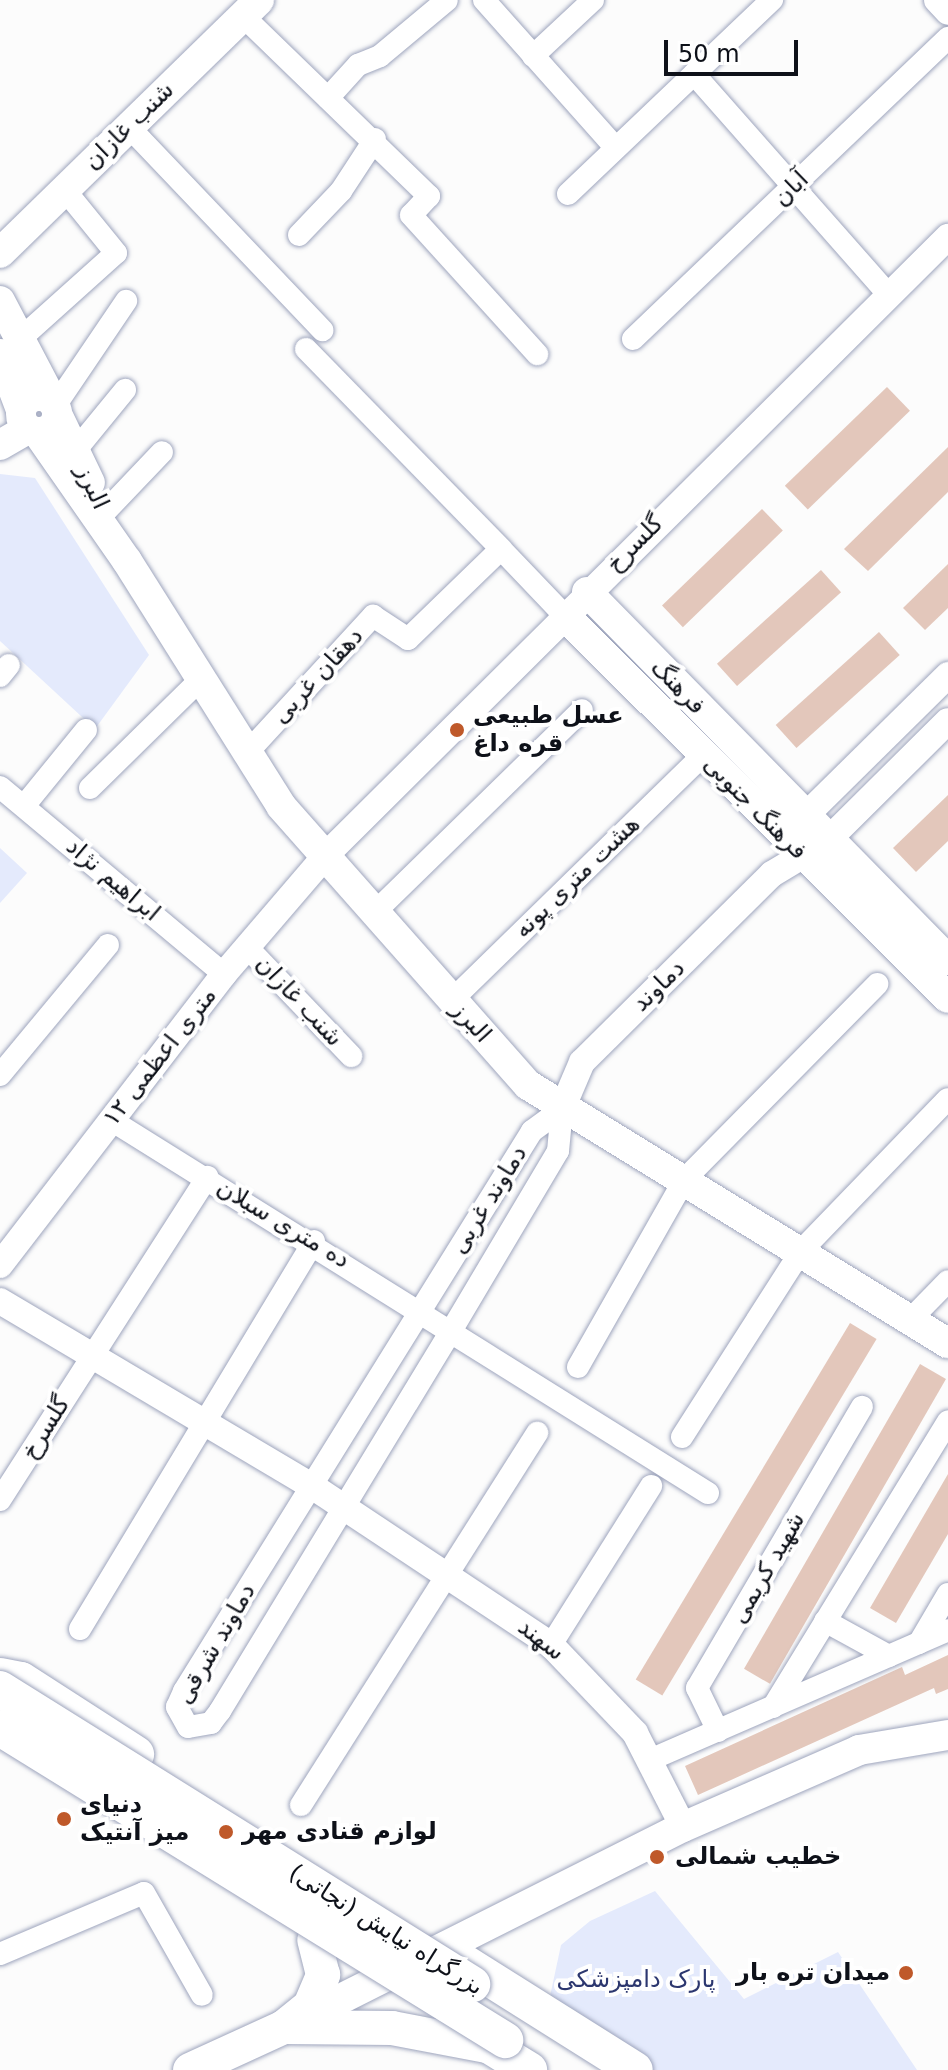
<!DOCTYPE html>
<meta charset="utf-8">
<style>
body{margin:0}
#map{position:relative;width:948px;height:2070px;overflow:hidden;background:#fcfcfc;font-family:"DejaVu Sans",Cairo,sans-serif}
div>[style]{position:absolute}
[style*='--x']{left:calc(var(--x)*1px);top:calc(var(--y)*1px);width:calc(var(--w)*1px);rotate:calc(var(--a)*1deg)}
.green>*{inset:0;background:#e4eafc}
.building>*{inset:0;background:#e3c7bb;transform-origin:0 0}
.roads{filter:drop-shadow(0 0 2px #9ea5bd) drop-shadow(0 0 2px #9ea5bd)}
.minor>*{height:22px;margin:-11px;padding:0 11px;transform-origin:11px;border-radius:11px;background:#fff}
.tertiary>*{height:26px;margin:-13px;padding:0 13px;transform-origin:13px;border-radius:13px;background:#fff}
.secondary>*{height:30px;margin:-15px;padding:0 15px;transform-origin:15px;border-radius:15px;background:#fff}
.secondary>.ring{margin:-15px;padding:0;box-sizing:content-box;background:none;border:30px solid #fff;border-radius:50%}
.primary>*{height:34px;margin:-17px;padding:0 17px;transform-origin:17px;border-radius:17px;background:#fff}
.trunk>*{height:36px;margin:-18px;padding:0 18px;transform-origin:18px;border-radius:18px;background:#fff}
.bridges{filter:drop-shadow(0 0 2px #9ea5bd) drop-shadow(0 0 2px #9ea5bd)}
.trunk-bridge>*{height:36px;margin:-18px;padding:0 18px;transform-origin:18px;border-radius:18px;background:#fff}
.dots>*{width:22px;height:22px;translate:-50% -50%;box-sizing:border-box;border:4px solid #fff;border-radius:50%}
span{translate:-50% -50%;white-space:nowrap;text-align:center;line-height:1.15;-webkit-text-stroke:8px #fff;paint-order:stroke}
.street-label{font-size:24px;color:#0e1119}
.poi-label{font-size:24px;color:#0e1119;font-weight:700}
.left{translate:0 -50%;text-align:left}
.right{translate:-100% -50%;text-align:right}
.park-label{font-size:24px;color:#2c376f}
.scale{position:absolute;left:664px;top:40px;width:134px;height:36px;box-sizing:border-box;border:4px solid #0e1119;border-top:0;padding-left:10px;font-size:24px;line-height:28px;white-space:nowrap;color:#0e1119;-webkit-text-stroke:6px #fff;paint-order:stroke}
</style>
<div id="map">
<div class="green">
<div style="clip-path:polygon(0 474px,35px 478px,149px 655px,95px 729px,0 641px)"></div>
<div style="clip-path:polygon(0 848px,27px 873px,0 903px)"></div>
<div style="clip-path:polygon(655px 1891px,744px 1999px,838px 1952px,917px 2070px,648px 2070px,549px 2001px,561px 1945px,590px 1921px)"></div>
</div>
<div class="building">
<div style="left:887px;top:387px;width:33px;height:142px;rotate:46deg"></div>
<div style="clip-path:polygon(948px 447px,948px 492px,868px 571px,844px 549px)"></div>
<div style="left:762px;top:509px;width:30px;height:139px;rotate:46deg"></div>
<div style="clip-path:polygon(948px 564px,948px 608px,925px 630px,903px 608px)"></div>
<div style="left:821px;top:570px;width:30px;height:140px;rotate:48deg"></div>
<div style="left:879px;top:632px;width:31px;height:139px;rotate:48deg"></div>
<div style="clip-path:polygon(948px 795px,948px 841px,916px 872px,893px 848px)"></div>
<div style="left:850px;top:1323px;width:31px;height:416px;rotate:31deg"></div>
<div style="left:920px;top:1364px;width:30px;height:352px;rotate:30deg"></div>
<div style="clip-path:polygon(948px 1474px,948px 1534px,896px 1623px,870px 1608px)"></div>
<div style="clip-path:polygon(948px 1655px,948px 1689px,936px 1694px,934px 1688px,698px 1795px,685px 1766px,902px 1667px,905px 1675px)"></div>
</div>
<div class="roads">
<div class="minor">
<div style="--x:484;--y:0;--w:198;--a:48.3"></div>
<div style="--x:243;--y:16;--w:259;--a:44.1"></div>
<div style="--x:429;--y:196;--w:26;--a:133"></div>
<div style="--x:411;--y:215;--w:188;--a:47.8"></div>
<div style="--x:533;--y:56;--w:82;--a:-43"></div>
<div style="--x:694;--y:74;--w:293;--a:48.6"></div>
<div style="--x:328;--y:98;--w:45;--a:-47.7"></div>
<div style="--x:358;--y:65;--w:24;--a:-22"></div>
<div style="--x:380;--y:56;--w:87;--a:-39.9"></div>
<div style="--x:128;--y:126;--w:282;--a:46.4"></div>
<div style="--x:568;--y:194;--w:282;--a:-43.6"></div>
<div style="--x:299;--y:235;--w:61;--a:-46.3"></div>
<div style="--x:341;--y:191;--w:62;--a:-56.8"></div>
<div style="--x:633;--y:339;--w:436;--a:-43.7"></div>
<div style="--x:19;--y:340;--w:130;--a:-41.9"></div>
<div style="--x:116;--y:253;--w:82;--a:-129.1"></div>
<div style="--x:306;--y:349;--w:279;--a:45.7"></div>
<div style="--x:55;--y:406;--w:127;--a:-55.9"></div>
<div style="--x:75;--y:451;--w:79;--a:-50.7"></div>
<div style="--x:104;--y:513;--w:84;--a:-46.4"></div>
<div style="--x:0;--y:676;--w:14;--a:-51"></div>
<div style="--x:246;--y:754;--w:188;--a:-47.4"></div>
<div style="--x:373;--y:616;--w:42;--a:33.3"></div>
<div style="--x:408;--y:639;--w:129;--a:-44.1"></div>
<div style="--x:501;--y:549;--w:91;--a:46.3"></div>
<div style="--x:0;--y:787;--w:292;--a:39.9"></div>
<div style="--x:90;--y:788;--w:153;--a:-44.5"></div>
<div style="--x:24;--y:806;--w:98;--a:-50.8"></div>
<div style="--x:375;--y:912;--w:289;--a:-44.3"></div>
<div style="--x:247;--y:947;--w:151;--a:46.3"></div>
<div style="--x:452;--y:1000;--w:351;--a:-44.3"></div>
<div style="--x:0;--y:1075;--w:169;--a:-50.3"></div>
<div style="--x:562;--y:1109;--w:42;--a:95.4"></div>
<div style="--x:558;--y:1151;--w:209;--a:120.7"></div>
<div style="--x:451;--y:1331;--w:445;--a:121.3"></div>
<div style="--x:220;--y:1711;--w:15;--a:127"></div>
<div style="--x:211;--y:1723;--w:23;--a:170"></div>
<div style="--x:188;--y:1727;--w:23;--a:-119"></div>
<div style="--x:177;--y:1707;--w:17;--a:-66"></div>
<div style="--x:184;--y:1691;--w:659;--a:-58.14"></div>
<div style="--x:532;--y:1131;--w:37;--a:-36"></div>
<div style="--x:111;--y:1120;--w:704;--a:32"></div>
<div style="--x:910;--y:1320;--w:54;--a:-45.7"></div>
<div style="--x:578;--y:1367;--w:216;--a:-60.4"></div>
<div style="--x:685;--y:1179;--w:274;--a:-45.4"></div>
<div style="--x:682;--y:1437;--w:221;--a:-57.4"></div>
<div style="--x:801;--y:1251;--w:211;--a:-46"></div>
<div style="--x:0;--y:1500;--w:384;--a:-57.3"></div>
<div style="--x:825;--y:1621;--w:73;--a:28.7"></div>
<div style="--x:80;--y:1629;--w:453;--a:-58.9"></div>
<div style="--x:919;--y:1643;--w:57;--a:-59.4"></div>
<div style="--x:551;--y:1645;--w:188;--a:-57.8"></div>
<div style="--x:773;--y:1707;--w:335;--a:-58.5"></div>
<div style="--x:718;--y:1731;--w:48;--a:-116"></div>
<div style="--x:697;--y:1688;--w:326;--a:-59.6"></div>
<div style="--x:652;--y:1759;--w:323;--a:-23.5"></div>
<div style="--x:301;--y:1805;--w:441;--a:-57.6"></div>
<div style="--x:0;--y:1954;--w:156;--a:-23"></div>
<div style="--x:144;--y:1893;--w:117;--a:60.4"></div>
</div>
<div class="tertiary">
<div style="--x:937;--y:0;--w:16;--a:47"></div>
<div style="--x:793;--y:828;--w:218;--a:-44.6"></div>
<div style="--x:562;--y:1109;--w:51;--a:-66.9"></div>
<div style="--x:582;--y:1062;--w:267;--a:-44.7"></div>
<div style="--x:772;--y:874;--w:64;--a:-31"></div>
<div style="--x:827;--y:841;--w:170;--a:-44.8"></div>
<div style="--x:0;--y:1265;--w:367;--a:-52.4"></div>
<div style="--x:224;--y:974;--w:157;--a:-49.4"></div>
<div style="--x:326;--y:855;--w:877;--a:-44.82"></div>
<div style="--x:0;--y:1301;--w:363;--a:30.7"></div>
<div style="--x:312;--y:1486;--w:287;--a:33.6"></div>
<div style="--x:551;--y:1645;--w:122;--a:46.3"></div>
<div style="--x:635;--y:1733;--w:106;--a:62.9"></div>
</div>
<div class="secondary">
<div style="--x:0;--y:253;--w:362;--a:-44.3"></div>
<div style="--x:0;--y:301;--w:116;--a:62.3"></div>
<div style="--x:0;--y:354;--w:60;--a:69.4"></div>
<div class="ring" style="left:21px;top:396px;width:6px;height:6px"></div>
<div style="--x:57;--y:414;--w:76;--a:64.4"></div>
<div style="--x:37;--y:432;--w:157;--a:55.1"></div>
<div style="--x:127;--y:561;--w:289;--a:57.8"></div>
<div style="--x:281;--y:806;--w:373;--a:48.5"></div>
<div style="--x:528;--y:1085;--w:493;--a:31.6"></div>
<div style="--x:0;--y:445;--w:32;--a:-30"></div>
<div style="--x:587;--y:592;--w:516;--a:45.55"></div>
<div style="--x:564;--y:615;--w:542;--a:44.93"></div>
<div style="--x:293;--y:2023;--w:436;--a:-26.7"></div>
<div style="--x:683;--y:1827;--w:192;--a:-23.6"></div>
<div style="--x:859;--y:1750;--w:90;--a:-9.6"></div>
</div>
<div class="primary">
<div style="--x:284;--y:2027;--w:108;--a:0.5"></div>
<div style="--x:392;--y:2028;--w:102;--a:10.8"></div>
<div style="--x:190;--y:2070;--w:103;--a:-24.6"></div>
<div style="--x:284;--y:2027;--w:33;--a:-39"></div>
<div style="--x:310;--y:2006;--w:34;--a:-67"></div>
<div style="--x:323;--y:1975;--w:36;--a:-104"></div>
</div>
<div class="trunk">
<div style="--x:0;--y:1676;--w:21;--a:11"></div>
<div style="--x:21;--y:1680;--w:137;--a:32.8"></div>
<div style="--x:446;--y:1951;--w:223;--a:32.2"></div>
<div style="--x:467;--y:2032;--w:73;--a:31.5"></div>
</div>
</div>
<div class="bridges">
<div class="trunk-bridge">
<div style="--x:0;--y:1689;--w:557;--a:32.01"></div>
<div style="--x:0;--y:1728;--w:594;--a:31.71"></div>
</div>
</div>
<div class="dots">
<div style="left:457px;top:730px;background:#bf592a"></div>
<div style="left:64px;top:1819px;background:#bf592a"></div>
<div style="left:226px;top:1832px;background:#bf592a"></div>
<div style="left:657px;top:1857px;background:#bf592a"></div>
<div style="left:906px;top:1973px;background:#bf592a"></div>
</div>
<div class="street-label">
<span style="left:129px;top:126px;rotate:-44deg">شنب غازان</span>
<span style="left:791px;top:189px;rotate:-44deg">آبان</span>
<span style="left:92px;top:487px;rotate:65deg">البرز</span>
<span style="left:635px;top:544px;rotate:-45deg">گلسرخ</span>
<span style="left:318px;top:676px;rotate:-47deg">دهقان غربی</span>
<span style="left:678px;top:687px;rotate:46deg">فرهنگ</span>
<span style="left:755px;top:808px;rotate:45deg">فرهنگ جنوبی</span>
<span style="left:577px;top:877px;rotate:-44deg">هشت متری پونه</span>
<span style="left:113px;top:880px;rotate:40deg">ابراهیم نژاد</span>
<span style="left:659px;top:986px;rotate:-44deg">دماوند</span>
<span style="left:299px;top:1001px;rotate:47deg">شنب غازان</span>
<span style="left:471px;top:1022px;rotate:48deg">البرز</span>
<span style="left:160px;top:1057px;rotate:-52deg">۱۲ متری اعظمی</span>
<span style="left:489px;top:1200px;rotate:-58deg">دماوند غربی</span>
<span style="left:283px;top:1224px;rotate:31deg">ده متری سبلان</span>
<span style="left:46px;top:1428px;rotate:-58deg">گلسرخ</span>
<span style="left:768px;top:1568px;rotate:-60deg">شهید کریمی</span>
<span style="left:541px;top:1640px;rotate:38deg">سهند</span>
<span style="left:216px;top:1644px;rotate:-60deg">دماوند شرقی</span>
<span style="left:386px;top:1930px;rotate:32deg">بزرگراه نیایش (نجاتی)</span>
</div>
<div class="poi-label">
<span class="left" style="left:473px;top:730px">عسل طبیعی<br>قره داغ</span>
<span class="left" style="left:80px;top:1819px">دنیای<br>میز آنتیک</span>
<span class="left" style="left:242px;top:1832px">لوازم قنادی مهر</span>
<span class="left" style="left:675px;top:1857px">خطیب شمالی</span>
<span class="right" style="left:890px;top:1973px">میدان تره بار</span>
</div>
<div class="park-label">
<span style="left:636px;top:1980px">پارک دامپزشکی</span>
</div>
<div class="scale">50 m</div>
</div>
